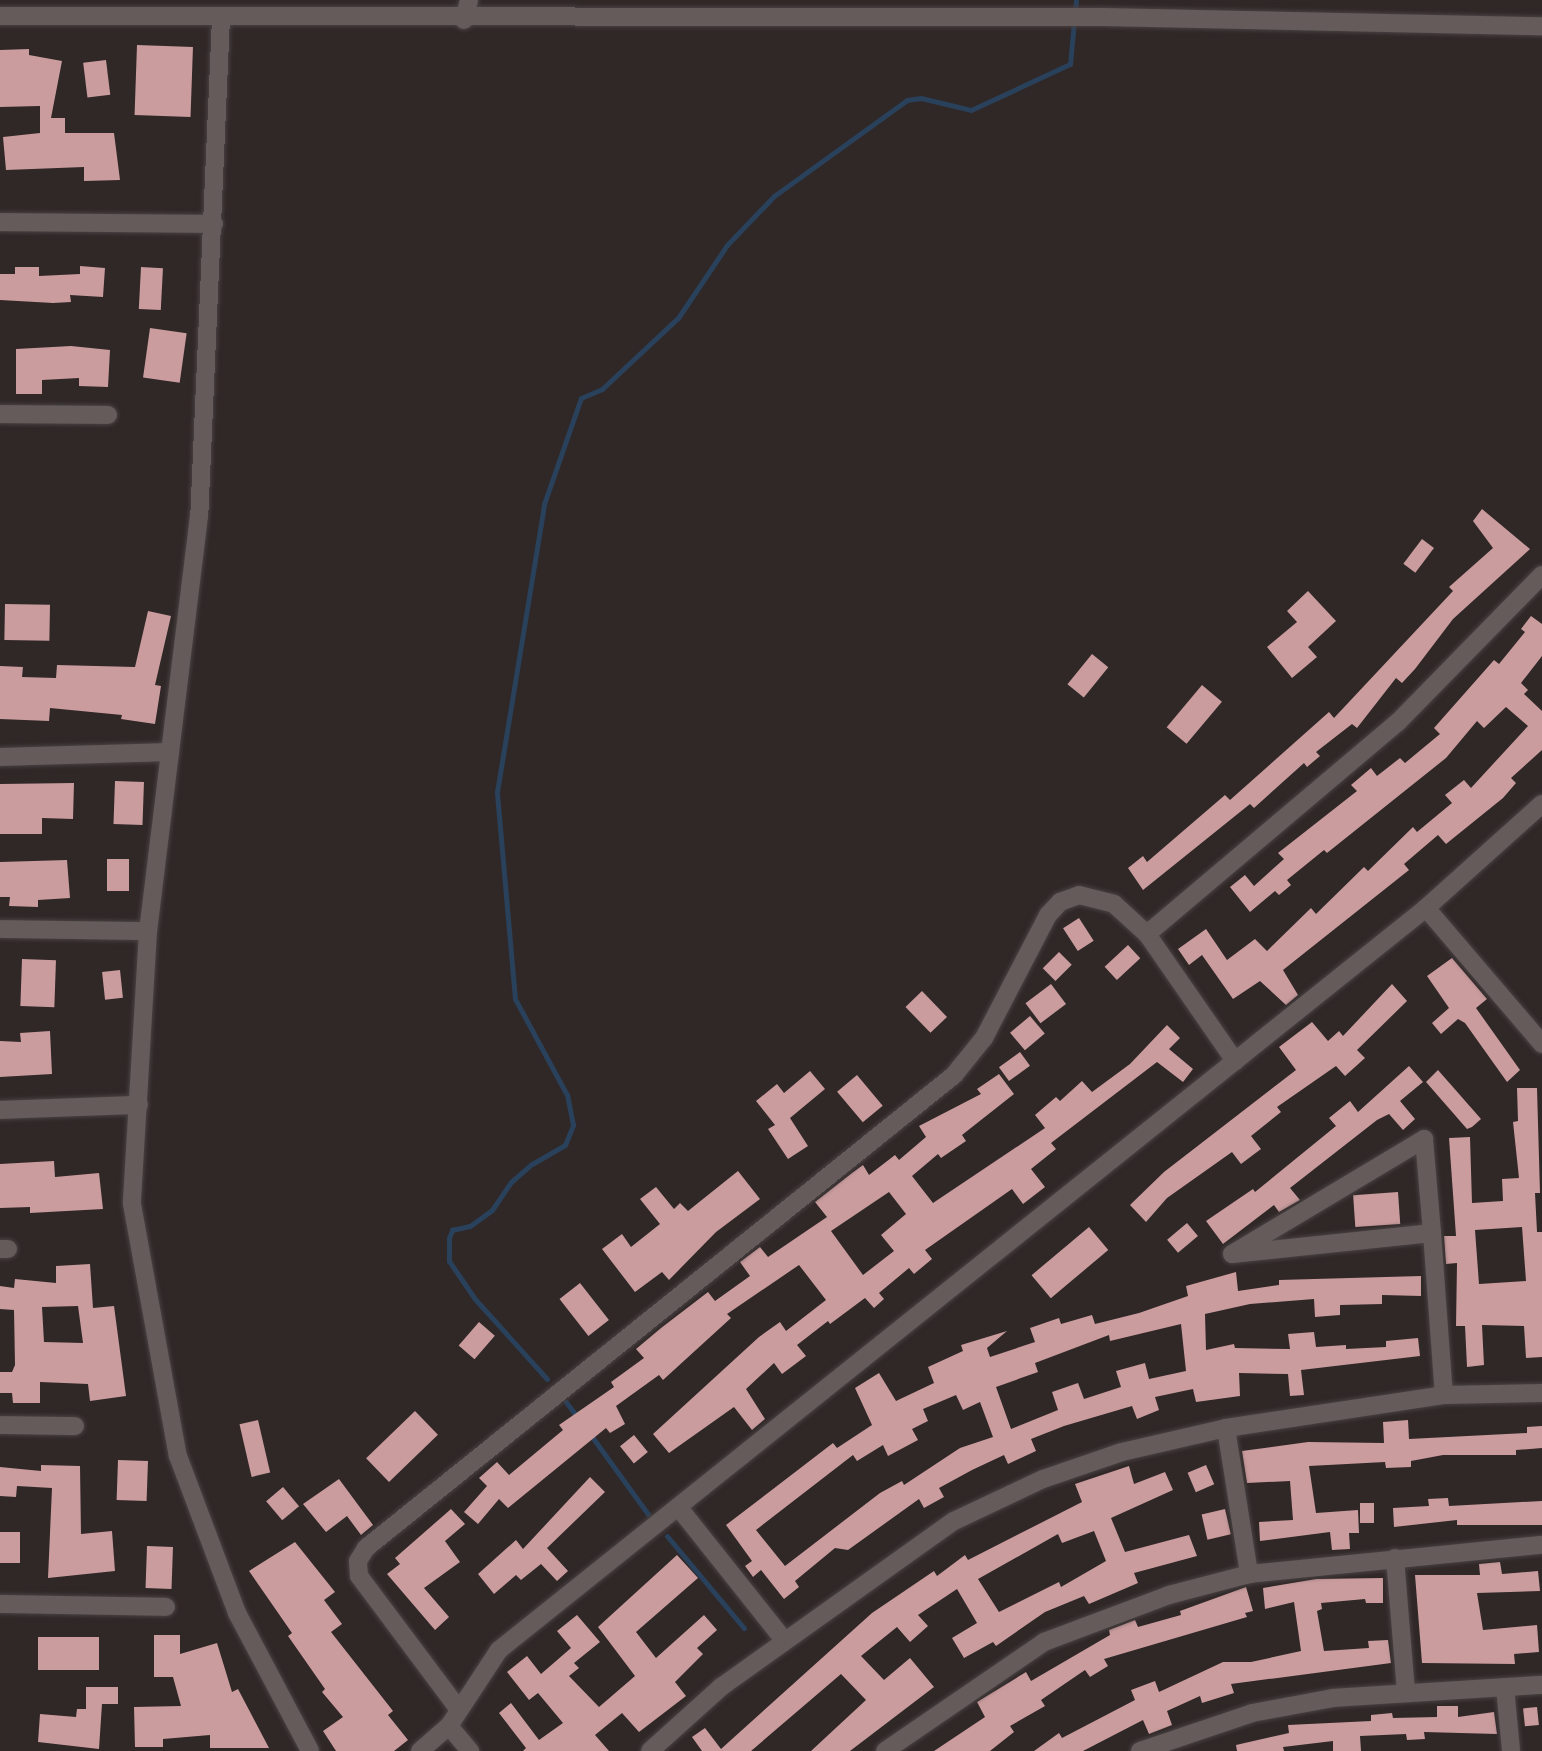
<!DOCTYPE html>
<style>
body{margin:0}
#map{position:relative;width:1542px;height:1751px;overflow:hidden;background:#302727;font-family:"Noto Sans",sans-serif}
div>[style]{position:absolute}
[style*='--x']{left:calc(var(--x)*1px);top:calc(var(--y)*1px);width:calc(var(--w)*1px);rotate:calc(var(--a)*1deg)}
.stream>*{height:5px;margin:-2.5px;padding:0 2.5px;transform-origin:2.5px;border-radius:2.5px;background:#29415b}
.building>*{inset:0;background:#ca9c9e;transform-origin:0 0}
.roads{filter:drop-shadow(0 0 2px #494242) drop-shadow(0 0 2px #494242)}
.minor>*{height:18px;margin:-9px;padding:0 9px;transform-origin:9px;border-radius:9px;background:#655b5b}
span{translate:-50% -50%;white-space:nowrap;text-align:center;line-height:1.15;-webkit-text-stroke:8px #302727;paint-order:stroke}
</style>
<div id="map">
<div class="stream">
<div style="--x:547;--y:1379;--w:108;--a:-132"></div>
<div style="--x:475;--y:1299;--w:46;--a:-124.4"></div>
<div style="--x:449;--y:1261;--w:23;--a:-90"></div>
<div style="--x:449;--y:1238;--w:9;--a:-69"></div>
<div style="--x:452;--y:1230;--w:18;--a:-13"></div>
<div style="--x:470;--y:1226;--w:27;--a:-36"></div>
<div style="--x:492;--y:1210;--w:34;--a:-56"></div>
<div style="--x:511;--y:1182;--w:28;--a:-41"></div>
<div style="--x:532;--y:1164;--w:38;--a:-30"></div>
<div style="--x:565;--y:1145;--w:22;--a:-68"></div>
<div style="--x:573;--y:1125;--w:31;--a:-101"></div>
<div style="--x:567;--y:1095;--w:109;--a:-118.4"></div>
<div style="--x:515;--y:999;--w:208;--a:-95"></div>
<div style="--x:497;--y:792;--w:292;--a:-80.7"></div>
<div style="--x:544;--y:504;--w:112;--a:-70.8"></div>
<div style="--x:581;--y:398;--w:23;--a:-23"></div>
<div style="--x:602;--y:389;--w:104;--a:-43.1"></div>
<div style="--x:678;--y:318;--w:88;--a:-56.1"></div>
<div style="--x:727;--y:245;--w:68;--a:-46.2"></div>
<div style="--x:774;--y:196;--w:164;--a:-35.8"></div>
<div style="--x:907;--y:100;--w:14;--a:-8"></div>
<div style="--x:921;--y:98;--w:51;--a:13.5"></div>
<div style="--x:971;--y:110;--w:109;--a:-24.9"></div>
<div style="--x:1070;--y:64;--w:64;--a:-84.6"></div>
<div style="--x:566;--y:1402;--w:21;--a:53"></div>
<div style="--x:590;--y:1434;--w:99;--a:54.1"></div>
<div style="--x:667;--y:1536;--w:120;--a:50.1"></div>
</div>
<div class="building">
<div style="left:137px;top:45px;width:56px;height:70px;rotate:2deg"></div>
<div style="clip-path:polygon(29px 49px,29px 55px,62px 61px,51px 118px,65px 118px,65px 133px,114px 133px,120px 180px,84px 181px,84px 167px,6px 170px,3px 137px,40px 133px,40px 106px,0 107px,0 50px)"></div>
<div style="left:106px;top:60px;width:35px;height:23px;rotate:83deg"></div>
<div style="clip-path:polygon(80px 266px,105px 268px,103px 297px,70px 295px,71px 302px,53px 303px,0 300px,0 274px,15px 274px,15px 267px,39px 267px,39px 276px,80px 274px)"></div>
<div style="left:141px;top:267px;width:22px;height:42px;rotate:3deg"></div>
<div style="left:150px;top:328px;width:37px;height:50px;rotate:8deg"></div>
<div style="clip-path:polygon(71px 346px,110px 350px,108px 387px,79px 386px,79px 378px,42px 380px,42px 394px,16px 394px,16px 349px)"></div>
<div style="clip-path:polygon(1482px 509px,1530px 549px,1453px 619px,1415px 669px,1402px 683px,1396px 678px,1357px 728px,1352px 724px,1316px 752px,1320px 756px,1307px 767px,1304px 763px,1254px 808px,1250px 804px,1143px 890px,1128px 868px,1143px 856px,1147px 862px,1225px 795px,1230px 800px,1329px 712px,1334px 718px,1453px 591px,1449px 587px,1493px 548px,1473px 521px)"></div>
<div style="left:1422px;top:539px;width:15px;height:31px;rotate:37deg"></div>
<div style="clip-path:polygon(1308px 591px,1336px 621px,1308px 647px,1317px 657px,1292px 678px,1267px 647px,1297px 622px,1287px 611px)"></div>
<div style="left:5px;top:604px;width:45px;height:36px;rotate:1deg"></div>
<div style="clip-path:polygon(148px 611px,171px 616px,155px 685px,161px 686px,155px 724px,121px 719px,122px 715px,50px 708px,49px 721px,0 719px,0 666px,23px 667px,22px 677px,56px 678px,57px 665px,135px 667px)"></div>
<div style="clip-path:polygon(1531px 616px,1542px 624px,1542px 656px,1521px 683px,1528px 690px,1524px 694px,1542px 711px,1542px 750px,1511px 778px,1516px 783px,1503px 798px,1446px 844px,1438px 835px,1404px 864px,1409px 870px,1283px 970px,1298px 995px,1286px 1005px,1260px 981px,1233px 999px,1202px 955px,1189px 965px,1178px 949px,1206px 929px,1227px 960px,1255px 939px,1267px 951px,1311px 908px,1316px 914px,1364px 867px,1368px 871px,1413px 827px,1417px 832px,1452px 803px,1445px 795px,1464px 780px,1471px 788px,1528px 726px,1506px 707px,1484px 728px,1477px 721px,1446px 758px,1327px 853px,1324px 850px,1287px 880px,1291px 885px,1279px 895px,1275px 891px,1250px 912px,1230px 887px,1245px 875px,1254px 886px,1284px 859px,1278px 853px,1357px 791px,1351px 785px,1371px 768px,1377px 776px,1400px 758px,1405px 763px,1440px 734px,1434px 728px,1494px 660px,1499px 664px,1525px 632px,1521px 629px)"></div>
<div style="left:1092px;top:654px;width:21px;height:39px;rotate:39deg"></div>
<div style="left:1202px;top:685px;width:26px;height:55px;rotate:40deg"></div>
<div style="left:115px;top:781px;width:29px;height:43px;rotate:2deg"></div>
<div style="clip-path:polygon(74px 783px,73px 819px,42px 818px,42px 834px,0 834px,0 784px)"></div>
<div style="left:107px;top:859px;width:22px;height:32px"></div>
<div style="clip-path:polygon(67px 860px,70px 898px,38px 900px,38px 907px,9px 906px,10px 897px,0 897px,0 862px)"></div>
<div style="left:1079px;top:918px;width:27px;height:19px;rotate:57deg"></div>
<div style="left:1128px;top:945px;width:18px;height:32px;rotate:47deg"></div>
<div style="left:1059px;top:952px;width:18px;height:23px;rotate:45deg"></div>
<div style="clip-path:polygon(1452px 958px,1487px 999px,1476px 1008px,1520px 1070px,1507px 1082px,1465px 1023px,1458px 1019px,1441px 1034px,1432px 1023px,1449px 1008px,1427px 976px)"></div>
<div style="left:22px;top:959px;width:34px;height:47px;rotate:2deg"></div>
<div style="left:120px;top:970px;width:28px;height:18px;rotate:84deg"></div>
<div style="left:1051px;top:984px;width:25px;height:32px;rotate:53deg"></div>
<div style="clip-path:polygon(1392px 984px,1407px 1001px,1357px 1050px,1365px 1058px,1345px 1076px,1336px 1066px,1277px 1107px,1281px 1112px,1251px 1136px,1261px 1149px,1241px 1164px,1232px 1152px,1167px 1198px,1146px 1222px,1130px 1205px,1164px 1172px,1296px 1070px,1279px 1047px,1312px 1022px,1328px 1041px,1339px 1031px,1343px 1036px)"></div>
<div style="left:922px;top:991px;width:36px;height:23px;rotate:46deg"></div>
<div style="left:1030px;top:1016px;width:23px;height:26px;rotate:50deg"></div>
<div style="clip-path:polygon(evenodd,1167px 1025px,1180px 1038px,1169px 1049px,1193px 1069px,1183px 1082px,1157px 1062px,1051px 1143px,1056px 1149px,1031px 1169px,1045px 1187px,1023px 1204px,1012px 1189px,925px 1250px,932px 1259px,914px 1274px,909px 1268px,879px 1293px,884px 1299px,874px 1308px,865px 1298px,830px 1324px,828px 1321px,797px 1345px,806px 1356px,782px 1374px,774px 1363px,746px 1389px,765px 1419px,752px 1430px,734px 1407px,669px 1453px,653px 1434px,759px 1337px,780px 1322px,786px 1331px,826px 1300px,799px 1265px,727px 1314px,731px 1318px,663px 1380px,659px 1375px,616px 1406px,625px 1424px,610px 1433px,606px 1428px,508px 1508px,499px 1499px,478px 1524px,464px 1512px,487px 1486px,479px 1478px,497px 1462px,509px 1475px,563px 1430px,559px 1425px,614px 1387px,611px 1382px,644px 1358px,636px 1349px,661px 1328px,708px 1292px,715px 1301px,750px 1276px,740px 1262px,760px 1247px,768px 1257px,827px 1217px,815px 1202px,852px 1173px,863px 1165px,869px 1175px,895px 1155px,899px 1160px,926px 1137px,919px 1126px,981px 1094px,977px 1089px,999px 1074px,1014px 1094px,962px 1135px,966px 1141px,941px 1158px,938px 1154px,912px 1176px,933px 1203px,1045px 1128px,1035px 1115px,1056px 1097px,1060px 1101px,1082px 1081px,1092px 1092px,1130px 1064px,1167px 1025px,889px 1192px,906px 1214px,881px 1235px,894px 1251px,863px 1275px,831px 1231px,889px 1192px)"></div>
<div style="clip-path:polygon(50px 1031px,52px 1074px,0 1077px,0 1041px,21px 1042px,20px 1033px)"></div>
<div style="left:1020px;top:1052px;width:17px;height:26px;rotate:54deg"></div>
<div style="clip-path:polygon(1409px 1066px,1423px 1082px,1400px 1101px,1415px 1119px,1403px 1130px,1389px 1114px,1377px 1120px,1290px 1188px,1300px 1200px,1279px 1212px,1274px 1205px,1223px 1244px,1206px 1221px,1253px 1189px,1255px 1192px,1336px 1126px,1329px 1118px,1350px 1101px,1358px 1112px)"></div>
<div style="clip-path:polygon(1438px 1070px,1481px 1119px,1472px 1127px,1467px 1129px,1426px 1082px)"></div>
<div style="clip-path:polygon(810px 1071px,825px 1089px,790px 1118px,808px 1146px,788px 1159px,768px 1129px,775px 1125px,756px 1101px,777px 1084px,784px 1093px)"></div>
<div style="left:857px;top:1075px;width:40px;height:26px;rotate:50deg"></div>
<div style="clip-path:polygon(evenodd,1517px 1088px,1537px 1088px,1540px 1193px,1535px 1193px,1537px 1232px,1542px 1232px,1542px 1357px,1526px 1358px,1524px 1326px,1482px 1325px,1484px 1365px,1467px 1367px,1465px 1326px,1456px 1326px,1457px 1263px,1446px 1264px,1444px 1236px,1456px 1236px,1449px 1138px,1470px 1137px,1472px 1203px,1503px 1201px,1502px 1179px,1519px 1178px,1513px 1122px,1518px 1121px,1517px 1088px,1522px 1227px,1526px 1281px,1479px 1284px,1475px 1230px,1522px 1227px)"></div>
<div style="clip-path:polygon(54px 1161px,55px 1177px,99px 1173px,103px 1209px,30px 1213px,30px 1207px,0 1208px,0 1164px)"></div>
<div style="clip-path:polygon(738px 1171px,760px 1199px,716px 1232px,669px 1280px,662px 1272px,635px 1292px,602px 1249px,622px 1234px,631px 1247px,660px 1224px,640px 1199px,656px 1187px,674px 1209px,680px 1203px,688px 1211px)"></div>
<div style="left:1398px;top:1192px;width:32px;height:45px;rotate:86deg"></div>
<div style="left:1187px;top:1223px;width:17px;height:26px;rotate:50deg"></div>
<div style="left:1089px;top:1227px;width:30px;height:75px;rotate:50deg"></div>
<div style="clip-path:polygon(evenodd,90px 1264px,93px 1308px,114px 1306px,126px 1396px,90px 1401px,88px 1384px,40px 1382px,40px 1403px,13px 1403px,12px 1393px,0 1393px,0 1372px,12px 1372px,15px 1365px,14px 1310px,0 1309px,0 1286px,14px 1288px,15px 1279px,56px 1283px,56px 1266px,90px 1264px,78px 1306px,83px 1343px,44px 1342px,42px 1307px,78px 1306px)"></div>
<div style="clip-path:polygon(evenodd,1236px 1272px,1238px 1291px,1279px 1285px,1279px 1280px,1421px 1276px,1421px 1296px,1382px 1295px,1382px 1304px,1340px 1305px,1340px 1315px,1315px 1317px,1314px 1299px,1250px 1304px,1205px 1314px,1206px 1350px,1234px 1344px,1235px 1348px,1290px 1349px,1288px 1334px,1314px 1332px,1316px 1347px,1346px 1345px,1346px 1349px,1386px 1347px,1386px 1341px,1418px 1338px,1420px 1356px,1301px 1370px,1304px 1395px,1290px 1396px,1288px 1374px,1239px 1373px,1240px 1396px,1196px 1402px,1193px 1389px,1155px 1397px,1159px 1410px,1137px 1419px,1132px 1406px,1064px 1426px,1031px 1439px,1036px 1451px,1008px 1464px,1004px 1455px,972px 1470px,939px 1488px,944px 1497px,924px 1508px,919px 1499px,848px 1550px,835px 1548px,795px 1581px,799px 1587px,784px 1599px,761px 1570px,753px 1577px,745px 1566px,752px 1561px,726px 1525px,833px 1443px,837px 1448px,872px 1425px,855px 1388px,879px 1373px,896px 1401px,934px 1383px,928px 1367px,963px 1351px,961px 1345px,1007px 1331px,987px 1348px,990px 1357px,1035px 1342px,1030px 1328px,1059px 1318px,1061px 1324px,1092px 1315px,1095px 1324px,1139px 1313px,1188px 1296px,1186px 1286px,1236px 1272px,1181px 1324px,1186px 1371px,1149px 1379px,1145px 1363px,1116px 1371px,1121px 1387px,1084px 1399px,1078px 1383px,1052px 1392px,1058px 1410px,1011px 1429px,996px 1387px,1038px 1372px,1035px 1363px,1109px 1335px,1110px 1341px,1181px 1324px,1236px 1272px,956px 1395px,963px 1410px,980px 1402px,993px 1437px,960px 1448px,904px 1485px,902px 1481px,880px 1493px,785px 1566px,756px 1530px,853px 1455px,857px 1461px,883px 1445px,888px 1456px,918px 1440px,912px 1429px,928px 1421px,923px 1409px,956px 1395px)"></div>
<div style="left:580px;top:1283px;width:47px;height:26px;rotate:52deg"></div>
<div style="left:479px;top:1322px;width:21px;height:31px;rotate:41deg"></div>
<div style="left:415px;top:1411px;width:33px;height:68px;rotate:46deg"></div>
<div style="left:258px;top:1420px;width:54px;height:19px;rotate:77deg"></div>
<div style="clip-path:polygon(1408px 1420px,1409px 1439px,1527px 1433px,1527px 1427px,1542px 1426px,1542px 1448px,1516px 1450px,1516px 1455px,1443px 1455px,1411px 1461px,1411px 1467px,1386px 1468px,1385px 1462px,1309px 1466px,1316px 1513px,1358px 1510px,1359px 1533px,1349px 1533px,1350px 1549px,1332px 1550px,1330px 1532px,1260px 1541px,1259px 1522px,1293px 1520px,1290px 1481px,1247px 1483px,1242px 1451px,1308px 1442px,1384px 1443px,1383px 1422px)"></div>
<div style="left:634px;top:1435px;width:22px;height:18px;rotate:51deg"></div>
<div style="left:118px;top:1460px;width:30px;height:40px;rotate:2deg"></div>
<div style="clip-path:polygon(41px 1465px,80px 1466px,81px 1534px,112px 1531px,115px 1571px,48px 1578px,52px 1488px,17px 1486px,16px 1497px,0 1496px,0 1467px,41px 1471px)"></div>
<div style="left:1206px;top:1465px;width:21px;height:20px;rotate:67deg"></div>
<div style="clip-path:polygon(evenodd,1129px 1466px,1134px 1484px,1165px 1472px,1173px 1490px,1111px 1518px,1125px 1552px,1189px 1535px,1197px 1556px,1134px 1573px,1138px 1583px,1089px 1604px,1084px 1596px,1045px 1612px,996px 1646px,993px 1642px,964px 1658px,952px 1638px,977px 1623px,957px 1589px,918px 1615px,928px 1626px,910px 1642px,897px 1627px,861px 1656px,884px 1680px,910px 1658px,934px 1687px,850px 1751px,811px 1751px,866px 1700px,841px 1674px,751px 1751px,702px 1751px,692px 1737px,705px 1728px,721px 1749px,872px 1613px,934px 1571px,937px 1576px,965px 1555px,968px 1560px,1082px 1502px,1075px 1484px,1129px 1466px,1094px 1531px,1106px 1561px,1061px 1587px,1059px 1582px,999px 1612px,978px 1579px,1058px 1534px,1062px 1543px,1094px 1531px)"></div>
<div style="clip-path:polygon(590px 1477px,605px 1492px,547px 1548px,568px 1571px,557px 1581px,541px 1564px,521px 1580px,516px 1575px,494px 1594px,478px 1574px,516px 1540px,523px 1549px)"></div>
<div style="clip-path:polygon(339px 1479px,373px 1525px,361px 1535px,347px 1516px,326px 1532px,303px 1504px)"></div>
<div style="left:283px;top:1487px;width:25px;height:22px;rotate:50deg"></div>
<div style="clip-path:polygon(1448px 1498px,1449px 1506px,1542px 1501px,1542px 1525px,1457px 1525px,1457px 1520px,1394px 1527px,1393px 1508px,1429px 1506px,1428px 1499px)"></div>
<div style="left:1360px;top:1503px;width:14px;height:20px"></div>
<div style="clip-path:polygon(451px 1509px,465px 1524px,445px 1541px,460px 1562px,424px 1588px,449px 1617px,435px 1630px,387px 1574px,400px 1564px,395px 1558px)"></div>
<div style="left:1225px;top:1509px;width:26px;height:24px;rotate:77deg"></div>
<div style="left:0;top:1532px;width:20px;height:31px"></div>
<div style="clip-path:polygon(295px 1542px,335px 1592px,324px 1600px,342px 1624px,331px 1632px,393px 1711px,388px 1715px,408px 1740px,394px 1751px,336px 1751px,323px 1731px,343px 1717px,322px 1692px,325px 1689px,288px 1636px,292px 1633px,249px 1571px)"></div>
<div style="left:147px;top:1546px;width:26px;height:42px;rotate:2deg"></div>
<div style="clip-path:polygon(677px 1555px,698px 1578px,636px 1632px,656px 1658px,704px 1615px,717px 1630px,697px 1648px,703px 1654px,675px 1682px,686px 1696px,639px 1732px,622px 1713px,595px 1735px,609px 1751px,523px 1751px,526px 1748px,499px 1713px,511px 1703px,539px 1740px,563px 1723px,538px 1693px,529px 1700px,507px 1672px,527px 1656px,541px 1674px,571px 1648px,557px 1631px,577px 1615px,600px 1642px,574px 1663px,579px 1668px,569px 1676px,599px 1707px,635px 1676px,598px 1627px)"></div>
<div style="clip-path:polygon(1500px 1562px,1502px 1574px,1538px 1571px,1540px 1591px,1477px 1593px,1483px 1630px,1537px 1625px,1539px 1652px,1514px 1654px,1515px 1664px,1422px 1663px,1415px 1575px,1480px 1575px,1479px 1564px)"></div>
<div style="clip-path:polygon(1383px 1578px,1383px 1603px,1366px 1603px,1365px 1599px,1321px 1603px,1322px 1609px,1317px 1611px,1324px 1651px,1369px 1648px,1368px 1641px,1388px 1640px,1391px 1663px,1231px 1684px,1234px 1693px,1202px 1703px,1200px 1696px,1167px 1711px,1172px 1725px,1149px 1734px,1143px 1720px,1083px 1751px,1034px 1751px,1059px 1733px,1062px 1738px,1135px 1700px,1131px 1690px,1155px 1681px,1159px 1692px,1223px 1662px,1251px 1662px,1301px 1651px,1294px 1602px,1265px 1609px,1263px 1588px,1316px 1579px)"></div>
<div style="clip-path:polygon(1246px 1587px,1253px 1611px,1245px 1613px,1247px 1617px,1104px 1659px,1108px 1666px,1090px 1677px,1085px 1670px,1041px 1700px,1045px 1706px,1010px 1726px,1014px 1732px,990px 1751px,934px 1751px,985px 1717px,977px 1702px,1026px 1672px,1031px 1681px,1110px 1635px,1109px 1630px,1135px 1620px,1138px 1627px,1181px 1615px,1180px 1611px)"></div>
<div style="clip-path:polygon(154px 1635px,180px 1635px,180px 1654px,217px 1643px,232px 1692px,238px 1689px,269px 1748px,210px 1748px,210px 1735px,163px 1739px,163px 1747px,135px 1747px,134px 1707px,181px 1706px,173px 1677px,154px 1677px)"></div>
<div style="left:99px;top:1637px;width:33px;height:61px;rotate:90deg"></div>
<div style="clip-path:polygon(86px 1687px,118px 1687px,118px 1704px,102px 1704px,99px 1749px,38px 1742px,40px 1714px,76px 1717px,77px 1709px,86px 1709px)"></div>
<div style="clip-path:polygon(1437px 1706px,1458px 1706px,1458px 1717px,1494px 1712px,1497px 1734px,1424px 1732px,1425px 1739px,1407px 1740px,1406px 1734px,1360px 1736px,1361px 1751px,1333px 1751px,1333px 1741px,1283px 1747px,1284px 1751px,1237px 1751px,1236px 1745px,1289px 1733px,1288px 1725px,1371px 1721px,1371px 1715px,1392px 1713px,1393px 1718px,1437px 1717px)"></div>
<div style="left:1537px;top:1707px;width:18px;height:14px;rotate:84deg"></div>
</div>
<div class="roads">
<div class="minor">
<div style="--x:0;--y:16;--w:1101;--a:0.05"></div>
<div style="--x:1101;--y:17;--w:441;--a:1.2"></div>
<div style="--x:221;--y:18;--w:498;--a:92.5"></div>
<div style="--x:199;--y:516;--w:418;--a:97"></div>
<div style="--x:148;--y:931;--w:273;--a:93.4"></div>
<div style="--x:132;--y:1204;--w:256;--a:79.7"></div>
<div style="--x:178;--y:1456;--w:168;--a:69.4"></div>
<div style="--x:237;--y:1613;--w:156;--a:62.1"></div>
<div style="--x:464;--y:20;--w:21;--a:-76"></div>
<div style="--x:0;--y:222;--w:214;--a:0.5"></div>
<div style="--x:0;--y:414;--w:108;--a:0.5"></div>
<div style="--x:0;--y:757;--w:170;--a:-1.7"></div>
<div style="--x:1426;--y:908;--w:179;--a:49.5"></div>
<div style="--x:0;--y:929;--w:148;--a:0.8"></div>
<div style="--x:1147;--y:934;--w:329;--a:-40.2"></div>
<div style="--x:1398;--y:722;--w:206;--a:-45.6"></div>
<div style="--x:0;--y:1110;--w:139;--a:-2.1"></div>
<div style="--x:1432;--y:1233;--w:201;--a:174"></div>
<div style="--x:1232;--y:1254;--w:224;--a:-30.9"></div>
<div style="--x:1424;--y:1139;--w:94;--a:85.1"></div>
<div style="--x:1432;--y:1233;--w:162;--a:85.8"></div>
<div style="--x:0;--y:1249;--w:8;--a:0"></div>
<div style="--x:0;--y:1425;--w:75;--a:0.8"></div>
<div style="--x:1226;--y:1428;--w:148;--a:81"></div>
<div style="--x:679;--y:1508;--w:169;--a:51.5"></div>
<div style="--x:1395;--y:1558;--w:134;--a:85.3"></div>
<div style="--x:0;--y:1604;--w:166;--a:1"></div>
<div style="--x:1505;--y:1687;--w:64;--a:84.6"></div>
<div style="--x:457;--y:1707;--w:164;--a:-126.8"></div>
<div style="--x:359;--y:1576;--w:15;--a:-94"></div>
<div style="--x:358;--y:1561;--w:15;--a:-58"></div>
<div style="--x:366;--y:1548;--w:755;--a:-38.81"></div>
<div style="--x:954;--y:1075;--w:48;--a:-51"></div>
<div style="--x:984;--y:1038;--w:139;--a:-62.5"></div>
<div style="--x:1048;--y:915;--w:18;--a:-47"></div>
<div style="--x:1060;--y:902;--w:20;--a:-20"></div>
<div style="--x:1079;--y:895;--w:36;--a:14"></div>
<div style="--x:1114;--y:904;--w:45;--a:42.3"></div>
<div style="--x:1147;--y:934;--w:155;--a:55.3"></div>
<div style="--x:449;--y:1726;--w:33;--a:50"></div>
<div style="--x:420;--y:1751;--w:38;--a:-41"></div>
<div style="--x:449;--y:1726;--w:91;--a:-56.7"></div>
<div style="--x:499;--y:1650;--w:1187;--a:-38.67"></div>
<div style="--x:1426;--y:908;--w:156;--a:-41.9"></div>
<div style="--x:650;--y:1751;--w:96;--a:-42"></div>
<div style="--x:721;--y:1687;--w:286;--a:-35.5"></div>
<div style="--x:954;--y:1521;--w:98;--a:-25.3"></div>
<div style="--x:1043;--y:1479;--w:83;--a:-18.9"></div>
<div style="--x:1122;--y:1452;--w:107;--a:-13"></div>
<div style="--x:1226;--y:1428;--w:220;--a:-8.6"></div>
<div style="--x:1444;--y:1395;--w:98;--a:-1.2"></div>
<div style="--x:885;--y:1751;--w:193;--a:-34.4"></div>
<div style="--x:1044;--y:1642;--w:134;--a:-20.6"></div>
<div style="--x:1169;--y:1595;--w:83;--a:-14.7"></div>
<div style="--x:1249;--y:1574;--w:294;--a:-5.7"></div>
<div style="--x:1140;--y:1751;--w:118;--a:-18.7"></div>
<div style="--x:1252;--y:1713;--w:82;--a:-10.5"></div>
<div style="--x:1333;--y:1698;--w:209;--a:-3.6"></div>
</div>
</div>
</div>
